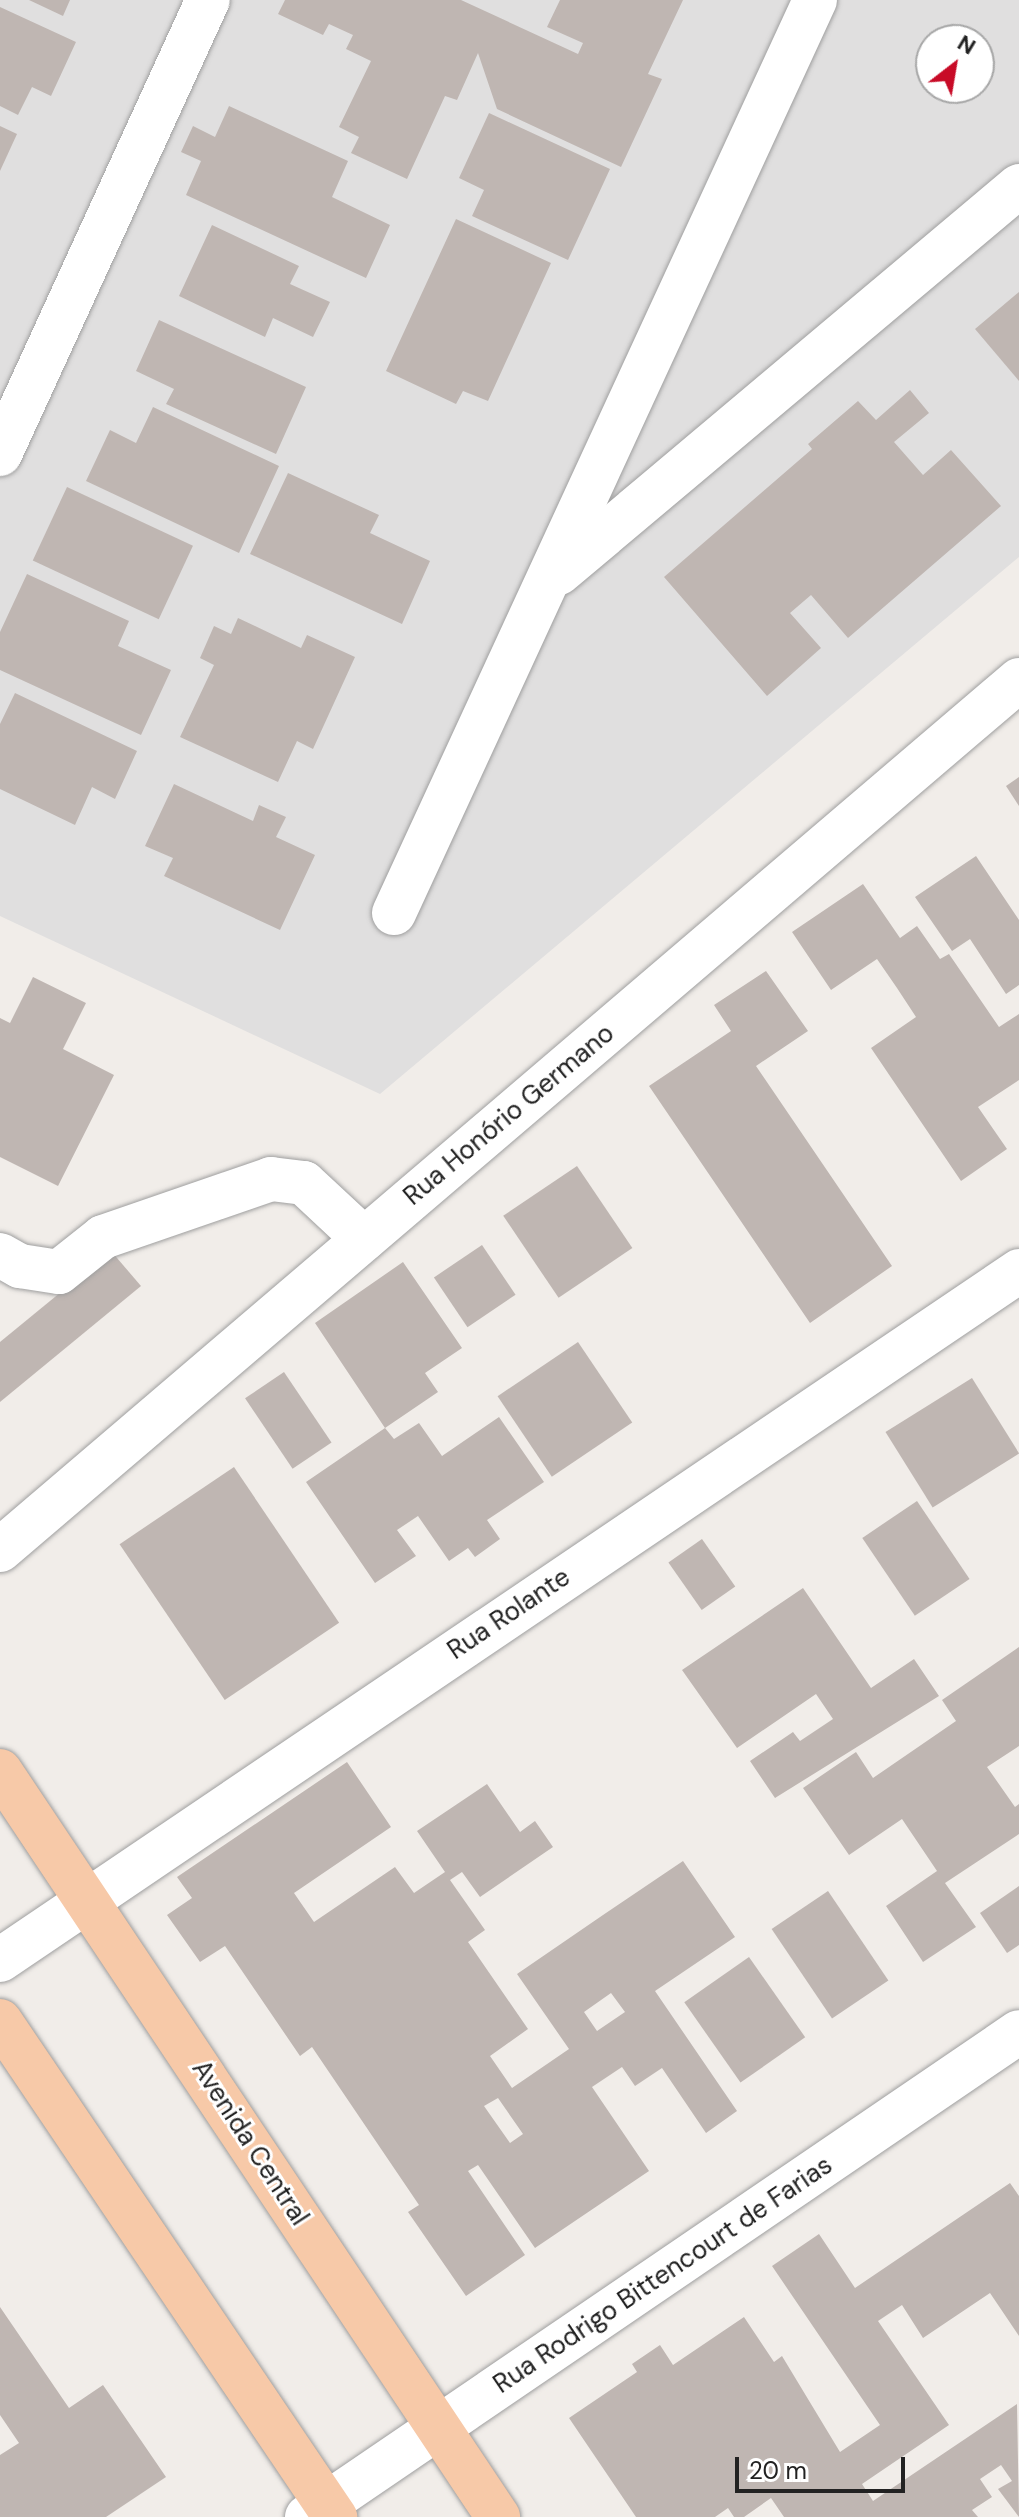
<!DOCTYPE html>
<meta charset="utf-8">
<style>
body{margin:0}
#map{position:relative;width:1019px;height:2517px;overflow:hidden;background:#f1ede9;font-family:"DM Sans",sans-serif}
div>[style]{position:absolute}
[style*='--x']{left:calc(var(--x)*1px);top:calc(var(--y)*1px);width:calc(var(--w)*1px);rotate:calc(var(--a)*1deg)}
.residential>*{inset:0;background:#e0dfdf}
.building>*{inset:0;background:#bfb6b2;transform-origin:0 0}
.roads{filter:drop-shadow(0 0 2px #9f9f9f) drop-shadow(0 0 2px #9f9f9f)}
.minor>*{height:44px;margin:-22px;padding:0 22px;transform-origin:22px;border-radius:22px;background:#fff}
.major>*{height:44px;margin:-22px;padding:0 22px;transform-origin:22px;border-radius:22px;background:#f7c9a8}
span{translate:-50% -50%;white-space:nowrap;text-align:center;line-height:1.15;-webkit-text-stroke:6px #fff;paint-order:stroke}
.street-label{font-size:26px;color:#222}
.north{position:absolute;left:915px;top:24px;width:80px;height:80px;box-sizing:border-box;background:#fff;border:2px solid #a7a7a7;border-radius:50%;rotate:31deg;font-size:22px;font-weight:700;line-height:32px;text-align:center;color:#222}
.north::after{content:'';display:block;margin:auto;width:28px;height:36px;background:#c80b27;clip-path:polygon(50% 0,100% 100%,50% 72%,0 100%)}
.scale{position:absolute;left:735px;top:2457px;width:170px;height:36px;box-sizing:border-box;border:4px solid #222;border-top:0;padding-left:10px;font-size:24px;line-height:28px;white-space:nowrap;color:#222;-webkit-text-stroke:6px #fff;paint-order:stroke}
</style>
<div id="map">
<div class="residential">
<div style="clip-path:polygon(evenodd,0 0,1019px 0,1019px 557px,380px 1094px,0 916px,0 0,931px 40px,979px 40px,979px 88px,931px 88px,931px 40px)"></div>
</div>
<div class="building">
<div style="clip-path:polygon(29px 0,70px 0,63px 16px)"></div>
<div style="clip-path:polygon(285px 0,461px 0,578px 54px,583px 43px,547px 27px,560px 0,683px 0,648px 74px,662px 79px,621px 167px,497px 109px,478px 53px,457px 100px,445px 96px,407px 179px,351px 153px,359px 137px,339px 127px,371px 61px,346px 49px,353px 35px,329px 24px,323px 35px,278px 14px)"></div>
<div style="clip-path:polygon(0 7px,76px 42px,51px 96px,32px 87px,18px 115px,0 106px)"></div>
<div style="clip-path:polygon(229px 106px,348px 161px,332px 197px,390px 225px,366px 278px,186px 195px,201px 161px,181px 152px,193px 126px,215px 137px)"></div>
<div style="clip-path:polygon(489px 113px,610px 169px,568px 260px,472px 216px,484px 190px,459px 178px)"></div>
<div style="clip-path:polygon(0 126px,17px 134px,0 171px)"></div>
<div style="clip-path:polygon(456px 219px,551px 263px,488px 401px,463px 391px,456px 404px,386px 371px)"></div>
<div style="clip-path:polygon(212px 225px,299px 266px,290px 284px,330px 302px,313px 337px,273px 318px,265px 337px,179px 296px)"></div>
<div style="clip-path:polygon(1019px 292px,1019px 381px,975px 329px)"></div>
<div style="clip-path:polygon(159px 320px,306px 387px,276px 454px,166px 404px,174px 389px,136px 371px)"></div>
<div style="clip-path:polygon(910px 390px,929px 413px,894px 442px,923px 475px,951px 450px,1001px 506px,848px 638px,811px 595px,790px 613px,821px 648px,767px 696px,664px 577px,812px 449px,808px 444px,858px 401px,876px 420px)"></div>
<div style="clip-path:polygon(153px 407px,279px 466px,239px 553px,86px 481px,110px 430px,136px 443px)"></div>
<div style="clip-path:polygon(288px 473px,379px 515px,370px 533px,430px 561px,402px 624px,250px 554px)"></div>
<div style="left:67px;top:487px;width:139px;height:81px;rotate:25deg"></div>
<div style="clip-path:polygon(27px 574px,129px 621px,118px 646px,171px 670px,141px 735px,0 670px,0 632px)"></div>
<div style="clip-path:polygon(238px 618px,301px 648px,307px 635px,355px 657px,313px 749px,297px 741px,278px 782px,180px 737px,214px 665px,200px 658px,214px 626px,231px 634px)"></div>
<div style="clip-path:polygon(15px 693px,137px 751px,115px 799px,92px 787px,75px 825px,0 789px,0 724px)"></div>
<div style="clip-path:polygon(1019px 777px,1019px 806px,1006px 786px)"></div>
<div style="clip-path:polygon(174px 784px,253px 821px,259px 805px,286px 817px,276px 837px,315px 855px,280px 930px,164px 876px,173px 858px,145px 846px)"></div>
<div style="clip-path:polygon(976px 856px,1019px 920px,1019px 985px,1006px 994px,970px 939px,952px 951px,915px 897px)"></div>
<div style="clip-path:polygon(863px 884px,900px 938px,917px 926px,940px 959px,949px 954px,999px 1027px,1019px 1014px,1019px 1080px,978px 1107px,1007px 1149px,961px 1181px,871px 1048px,916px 1017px,897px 988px,877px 959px,831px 990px,792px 932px)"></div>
<div style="clip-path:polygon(766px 971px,808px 1031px,756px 1066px,892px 1266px,810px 1323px,649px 1086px,731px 1031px,714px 1005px)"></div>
<div style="clip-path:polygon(33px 977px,86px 1003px,63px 1049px,114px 1075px,58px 1186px,0 1157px,0 1018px,10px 1023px)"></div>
<div style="left:577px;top:1166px;width:99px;height:89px;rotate:56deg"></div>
<div style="left:482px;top:1245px;width:60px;height:58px;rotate:56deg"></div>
<div style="clip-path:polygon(111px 1251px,141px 1286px,0 1402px,0 1342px)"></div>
<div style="clip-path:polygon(403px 1262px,462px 1348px,425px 1373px,438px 1392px,385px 1428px,315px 1323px)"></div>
<div style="left:578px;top:1342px;width:97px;height:97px;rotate:56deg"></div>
<div style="left:284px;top:1372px;width:85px;height:47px;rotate:56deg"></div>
<div style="left:972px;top:1378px;width:89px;height:102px;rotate:58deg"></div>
<div style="clip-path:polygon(499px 1417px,544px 1482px,487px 1520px,500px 1539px,475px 1557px,468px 1548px,449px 1561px,418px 1516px,397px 1530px,416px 1556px,375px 1583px,306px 1482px,385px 1428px,394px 1439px,419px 1423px,442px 1456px)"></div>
<div style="left:234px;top:1467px;width:188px;height:138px;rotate:56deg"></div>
<div style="left:917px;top:1501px;width:94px;height:66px;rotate:56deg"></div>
<div style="left:702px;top:1539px;width:58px;height:41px;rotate:55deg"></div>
<div style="clip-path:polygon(803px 1588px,871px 1688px,914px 1659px,939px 1696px,775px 1798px,750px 1761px,793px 1732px,800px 1741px,833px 1719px,816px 1694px,737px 1748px,682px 1670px)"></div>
<div style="clip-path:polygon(1019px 1647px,1019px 1746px,987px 1767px,1015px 1807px,1019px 1804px,1019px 1834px,945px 1883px,976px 1927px,923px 1962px,886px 1906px,937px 1871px,902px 1819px,849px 1855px,803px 1788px,856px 1752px,873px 1778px,956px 1721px,942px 1700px)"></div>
<div style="clip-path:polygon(evenodd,347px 1762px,391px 1827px,294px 1893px,314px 1922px,395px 1867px,414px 1893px,445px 1872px,417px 1831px,487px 1784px,520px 1832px,535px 1821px,553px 1847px,480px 1897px,462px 1872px,450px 1880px,485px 1930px,468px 1942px,528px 2029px,490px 2056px,512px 2088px,569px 2049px,517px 1974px,603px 1915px,683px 1861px,735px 1937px,655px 1991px,737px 2111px,706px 2133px,662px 2068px,635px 2086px,622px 2067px,592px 2087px,649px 2171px,535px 2248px,478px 2165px,468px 2171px,525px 2255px,466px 2296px,408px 2212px,419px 2205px,312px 2047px,300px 2056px,225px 1946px,200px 1962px,167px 1915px,192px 1898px,177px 1877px,347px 1762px,611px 1993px,625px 2012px,597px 2031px,584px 2012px,611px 1993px,347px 1762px,498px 2098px,523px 2134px,510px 2143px,484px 2106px,498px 2098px)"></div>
<div style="clip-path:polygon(1019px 1886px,1019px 1945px,1007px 1953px,980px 1913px)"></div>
<div style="left:828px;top:1891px;width:108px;height:68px;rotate:56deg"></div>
<div style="left:749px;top:1957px;width:98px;height:79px;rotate:55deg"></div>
<div style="clip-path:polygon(1010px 2183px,1019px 2196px,1019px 2336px,990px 2293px,923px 2338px,902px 2305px,878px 2321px,949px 2425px,862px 2484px,873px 2501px,1017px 2404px,1019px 2517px,998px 2489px,1012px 2481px,1001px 2465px,980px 2479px,992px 2497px,972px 2510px,978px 2517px,784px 2517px,771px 2498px,744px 2517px,734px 2517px,728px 2508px,715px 2517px,636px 2517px,569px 2418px,637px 2372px,632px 2364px,660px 2345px,673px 2365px,744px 2317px,774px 2362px,782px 2356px,840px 2452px,880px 2425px,772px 2266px,819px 2234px,855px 2288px)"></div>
<div style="clip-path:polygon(0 2307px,69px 2408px,103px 2385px,166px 2477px,106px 2517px,0 2517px,0 2455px,19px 2443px,0 2415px)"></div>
</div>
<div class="roads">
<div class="minor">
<div style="--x:0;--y:454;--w:499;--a:-65.4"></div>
<div style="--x:559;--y:573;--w:601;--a:-40.07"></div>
<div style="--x:394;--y:913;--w:1005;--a:-65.24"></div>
<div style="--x:0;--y:1255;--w:23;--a:29"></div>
<div style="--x:20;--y:1266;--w:39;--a:9"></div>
<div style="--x:59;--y:1272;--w:56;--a:-38.5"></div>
<div style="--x:103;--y:1237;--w:178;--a:-19"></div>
<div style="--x:271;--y:1179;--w:33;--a:7"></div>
<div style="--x:304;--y:1183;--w:82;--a:43"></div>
<div style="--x:0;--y:1550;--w:1340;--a:-40.49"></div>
<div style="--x:0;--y:1960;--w:1230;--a:-34.06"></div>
<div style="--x:307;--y:2517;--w:861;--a:-34.26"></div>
</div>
<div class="major">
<div style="--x:0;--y:1771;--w:897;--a:56.27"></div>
<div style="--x:0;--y:2021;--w:599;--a:55.96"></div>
</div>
</div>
<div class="street-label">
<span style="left:509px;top:1115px;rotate:-40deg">Rua Honório Germano</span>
<span style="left:509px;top:1614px;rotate:-34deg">Rua Rolante</span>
<span style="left:250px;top:2143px;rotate:57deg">Avenida Central</span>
<span style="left:663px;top:2275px;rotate:-34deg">Rua Rodrigo Bittencourt de Farias</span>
</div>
<div class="north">N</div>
<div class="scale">20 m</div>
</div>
